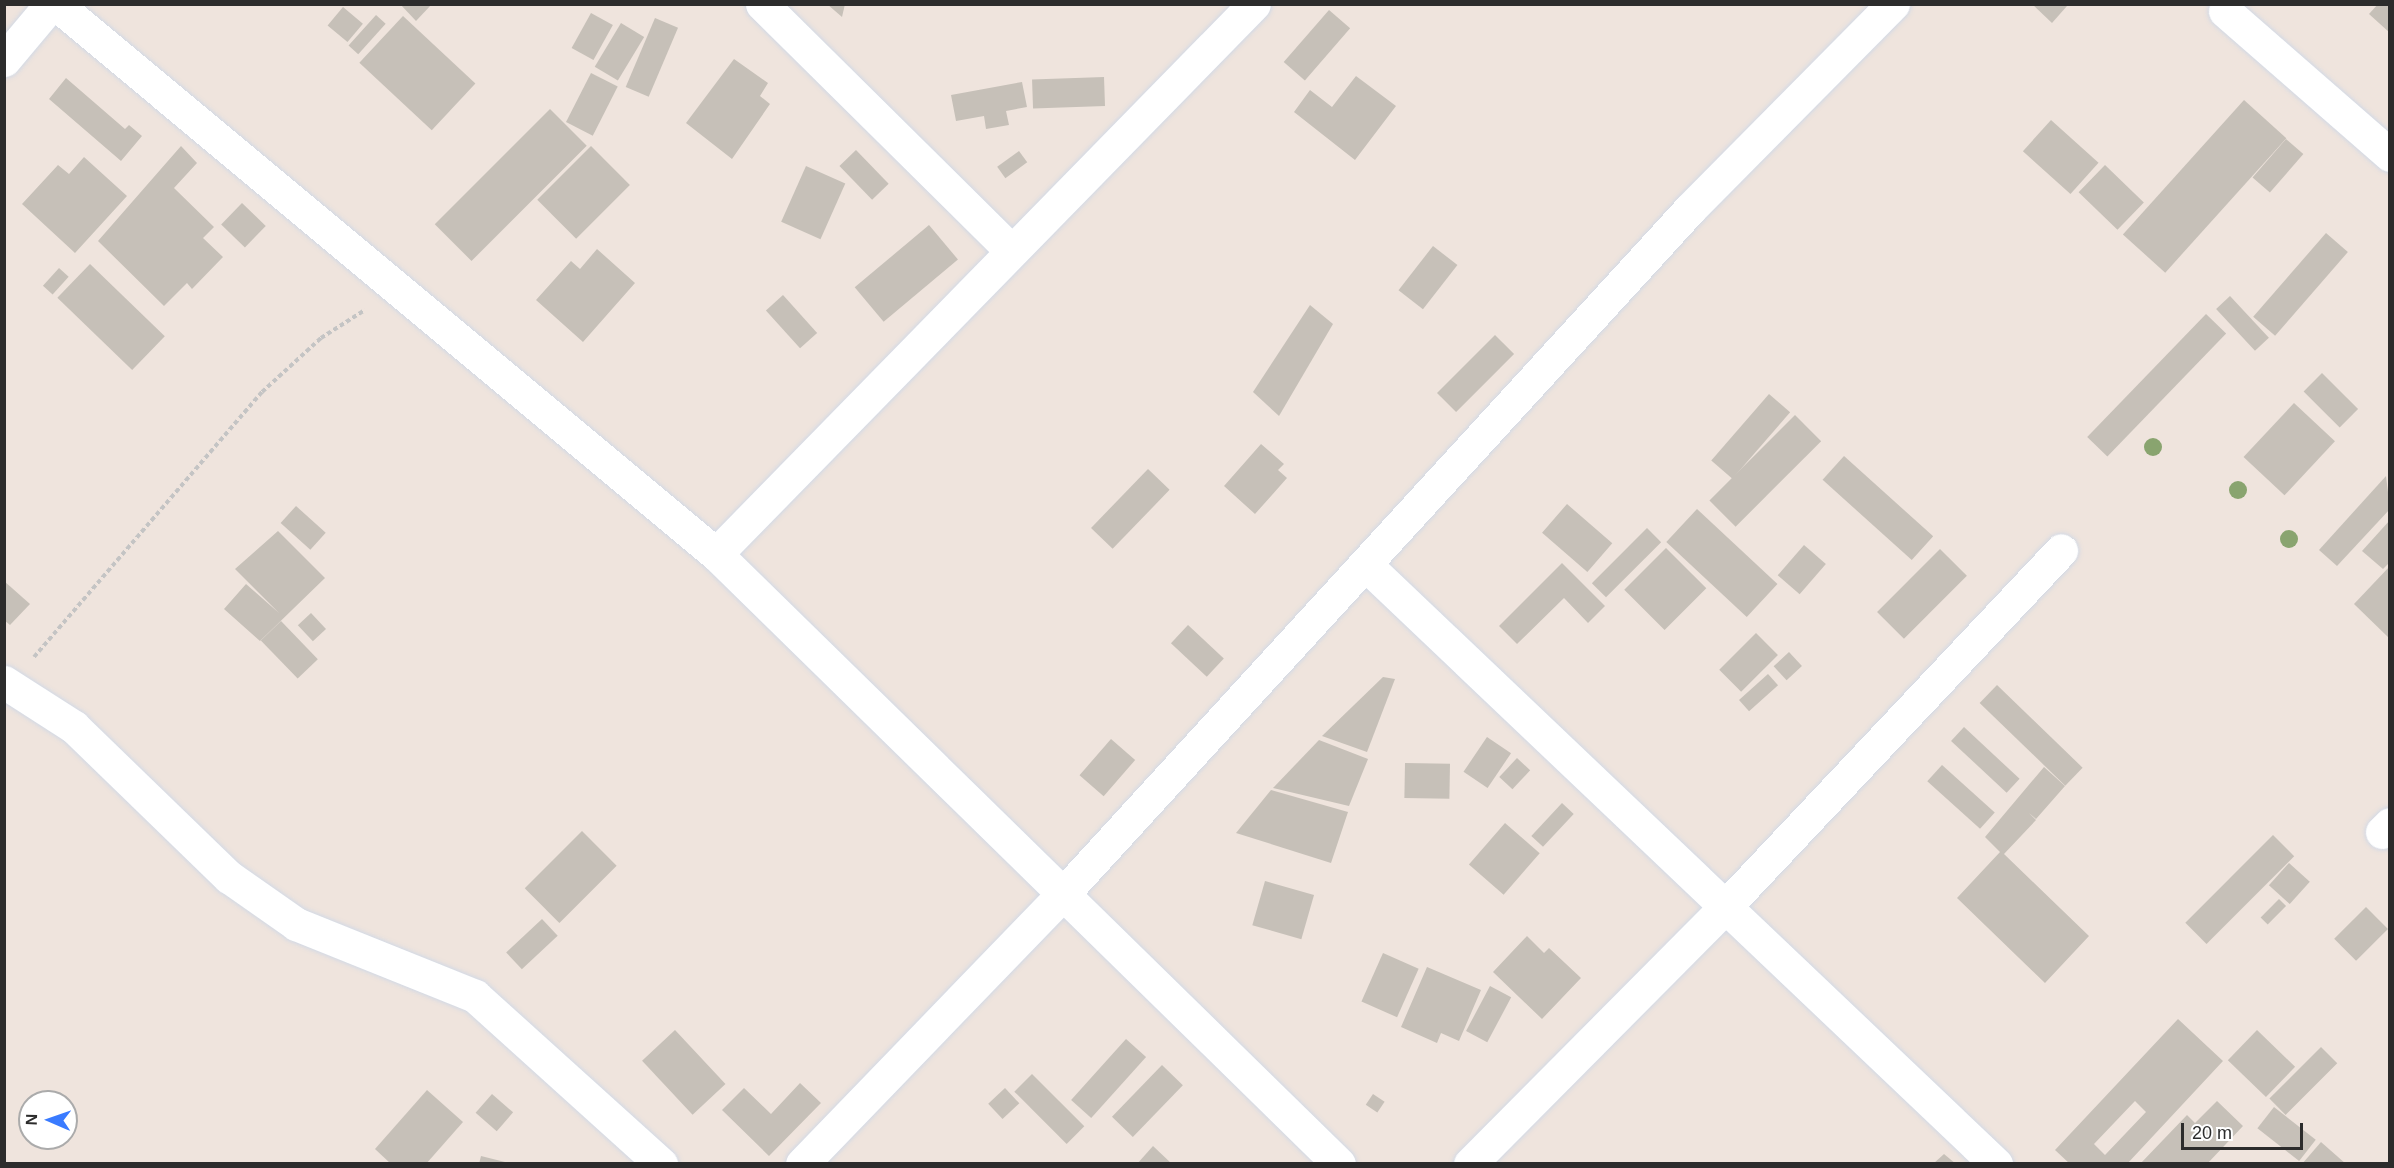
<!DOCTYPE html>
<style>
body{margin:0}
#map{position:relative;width:2394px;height:1168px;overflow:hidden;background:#efe4dd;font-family:Arial,sans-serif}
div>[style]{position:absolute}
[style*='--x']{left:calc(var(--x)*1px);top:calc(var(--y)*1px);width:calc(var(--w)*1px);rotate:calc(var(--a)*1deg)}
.building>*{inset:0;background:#c6c0b8;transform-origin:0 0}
.path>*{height:4px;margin-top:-2px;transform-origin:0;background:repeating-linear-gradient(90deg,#c4c4c4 0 4.5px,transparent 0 7.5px)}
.roads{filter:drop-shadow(0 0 2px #d2d9e5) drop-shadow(0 0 2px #d2d9e5)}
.street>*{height:33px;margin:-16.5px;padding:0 16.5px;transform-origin:16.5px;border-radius:16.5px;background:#fff}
.trees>*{width:18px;height:18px;margin:-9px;border-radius:50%;background:#89a46f}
span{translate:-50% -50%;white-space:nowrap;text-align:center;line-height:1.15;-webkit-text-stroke:4.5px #fff;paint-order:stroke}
.frame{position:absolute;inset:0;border:6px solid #2c2c2c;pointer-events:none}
.north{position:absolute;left:18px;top:1090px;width:60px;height:60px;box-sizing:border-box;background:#fff;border:2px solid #ababab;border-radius:50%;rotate:272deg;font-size:16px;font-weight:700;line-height:24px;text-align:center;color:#2c2c2c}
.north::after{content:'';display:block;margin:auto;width:21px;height:27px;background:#3a7bff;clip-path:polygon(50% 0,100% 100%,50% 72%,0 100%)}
.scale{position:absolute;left:2181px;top:1123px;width:122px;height:27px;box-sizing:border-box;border:3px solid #2c2c2c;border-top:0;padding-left:8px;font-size:18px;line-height:21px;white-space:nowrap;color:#2c2c2c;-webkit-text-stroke:4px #fff;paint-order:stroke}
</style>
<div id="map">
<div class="building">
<div style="clip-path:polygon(400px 4px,432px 4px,416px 21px)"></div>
<div style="clip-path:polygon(827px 4px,845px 4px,842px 17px)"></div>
<div style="clip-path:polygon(2032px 4px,2066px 4px,2067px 6px,2052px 23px)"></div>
<div style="clip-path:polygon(2378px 4px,2390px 4px,2390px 33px,2369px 14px)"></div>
<div style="left:343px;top:7px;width:26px;height:24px;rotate:40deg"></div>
<div style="left:1329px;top:10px;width:28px;height:69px;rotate:41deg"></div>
<div style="left:591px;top:13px;width:25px;height:40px;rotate:29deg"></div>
<div style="left:376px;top:15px;width:13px;height:41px;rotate:42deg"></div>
<div style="left:403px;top:16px;width:99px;height:64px;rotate:43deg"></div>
<div style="left:655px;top:18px;width:25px;height:75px;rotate:23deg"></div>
<div style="left:621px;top:23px;width:27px;height:51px;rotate:31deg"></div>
<div style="clip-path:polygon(734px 59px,768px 83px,760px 96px,770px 104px,732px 159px,686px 123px)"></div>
<div style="left:591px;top:73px;width:30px;height:55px;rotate:27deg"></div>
<div style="clip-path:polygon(1356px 76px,1396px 106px,1355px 160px,1294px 112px,1310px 90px,1332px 107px)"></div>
<div style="left:1104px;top:77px;width:29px;height:72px;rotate:88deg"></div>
<div style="clip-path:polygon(66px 78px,125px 129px,129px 125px,142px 136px,121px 161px,49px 99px)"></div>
<div style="clip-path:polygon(1022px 82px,1027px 107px,1006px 111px,1009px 125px,986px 129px,984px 116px,956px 121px,951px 95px)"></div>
<div style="left:2244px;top:100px;width:57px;height:181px;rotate:42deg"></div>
<div style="left:550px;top:109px;width:52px;height:163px;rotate:45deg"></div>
<div style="left:2051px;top:120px;width:64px;height:42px;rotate:42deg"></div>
<div style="left:2286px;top:139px;width:23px;height:51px;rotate:41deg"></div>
<div style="clip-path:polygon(181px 146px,197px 163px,174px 188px,214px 227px,203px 238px,223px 257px,192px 289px,187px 283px,164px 306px,98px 241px)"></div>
<div style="left:591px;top:146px;width:55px;height:76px;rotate:45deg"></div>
<div style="left:856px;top:150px;width:47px;height:23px;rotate:46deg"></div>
<div style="left:1019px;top:151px;width:14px;height:27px;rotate:54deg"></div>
<div style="clip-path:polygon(84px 157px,127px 196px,75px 253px,22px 204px,58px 165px,69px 174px)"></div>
<div style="left:2105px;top:165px;width:54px;height:38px;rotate:44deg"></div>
<div style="left:806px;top:166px;width:43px;height:61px;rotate:24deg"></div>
<div style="left:242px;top:203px;width:33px;height:30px;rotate:44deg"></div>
<div style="left:929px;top:225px;width:45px;height:97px;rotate:50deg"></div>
<div style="left:2326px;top:233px;width:29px;height:111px;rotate:41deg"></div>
<div style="left:1433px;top:246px;width:31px;height:56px;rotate:38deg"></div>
<div style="clip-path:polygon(597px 249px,635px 283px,583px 342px,536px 300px,571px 261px,580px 269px)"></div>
<div style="left:90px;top:264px;width:104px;height:47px;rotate:44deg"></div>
<div style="left:59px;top:268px;width:13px;height:24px;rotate:42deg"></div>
<div style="left:783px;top:295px;width:51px;height:23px;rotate:48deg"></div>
<div style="left:2230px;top:296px;width:57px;height:19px;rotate:47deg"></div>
<div style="clip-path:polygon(1310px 305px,1333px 324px,1279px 416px,1253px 392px)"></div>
<div style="left:2206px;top:314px;width:28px;height:171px;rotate:44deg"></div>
<div style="left:1495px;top:335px;width:27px;height:82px;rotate:45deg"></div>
<div style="left:2322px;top:373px;width:51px;height:26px;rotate:45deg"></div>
<div style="left:1769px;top:394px;width:28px;height:88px;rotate:41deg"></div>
<div style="left:2294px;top:403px;width:56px;height:74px;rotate:43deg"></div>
<div style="left:1795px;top:415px;width:37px;height:121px;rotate:45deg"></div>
<div style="clip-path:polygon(1261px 444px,1284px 464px,1278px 470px,1287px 478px,1255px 514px,1224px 486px)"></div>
<div style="left:1844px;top:456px;width:120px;height:32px;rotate:42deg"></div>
<div style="left:1148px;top:469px;width:30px;height:82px;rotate:44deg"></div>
<div style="clip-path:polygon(2386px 476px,2390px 509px,2337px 566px,2319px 550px)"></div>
<div style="left:1567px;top:504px;width:60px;height:38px;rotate:41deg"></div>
<div style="left:296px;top:506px;width:40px;height:23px;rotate:42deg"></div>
<div style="left:1697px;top:509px;width:110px;height:45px;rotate:43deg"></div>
<div style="clip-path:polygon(2390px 520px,2390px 562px,2383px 569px,2362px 551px)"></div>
<div style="left:1647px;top:528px;width:20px;height:78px;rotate:45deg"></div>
<div style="clip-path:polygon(278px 531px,325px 578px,260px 641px,224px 609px,246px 584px,279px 613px,235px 569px)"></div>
<div style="left:1804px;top:545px;width:29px;height:40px;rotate:41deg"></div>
<div style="left:1666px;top:548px;width:57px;height:59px;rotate:45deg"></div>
<div style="left:1940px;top:549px;width:38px;height:89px;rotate:45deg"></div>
<div style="clip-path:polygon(1562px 563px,1605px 606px,1588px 623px,1564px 598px,1517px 644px,1499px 626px)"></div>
<div style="clip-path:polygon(2390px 566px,2390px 639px,2354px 604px)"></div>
<div style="clip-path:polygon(4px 581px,30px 604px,10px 625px,4px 620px)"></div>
<div style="left:311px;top:613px;width:22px;height:18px;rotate:47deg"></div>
<div style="left:281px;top:621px;width:53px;height:28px;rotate:46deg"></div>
<div style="left:1188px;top:625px;width:49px;height:25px;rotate:43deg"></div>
<div style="left:1756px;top:633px;width:31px;height:52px;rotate:45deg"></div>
<div style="left:1789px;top:652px;width:19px;height:21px;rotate:47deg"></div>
<div style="left:1768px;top:674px;width:15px;height:39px;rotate:48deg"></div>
<div style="clip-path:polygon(1383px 677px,1395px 679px,1367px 752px,1322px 736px)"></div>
<div style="left:1997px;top:685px;width:119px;height:25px;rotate:44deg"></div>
<div style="left:1964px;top:727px;width:76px;height:19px;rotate:43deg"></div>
<div style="left:1487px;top:737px;width:29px;height:42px;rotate:34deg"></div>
<div style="left:1111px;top:739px;width:32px;height:48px;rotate:41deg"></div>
<div style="clip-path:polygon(1319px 740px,1368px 759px,1349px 806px,1273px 788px)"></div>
<div style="left:1517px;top:758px;width:18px;height:26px;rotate:43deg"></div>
<div style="left:1405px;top:763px;width:45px;height:35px;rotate:1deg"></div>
<div style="left:1942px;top:765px;width:71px;height:22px;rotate:42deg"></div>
<div style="clip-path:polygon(2044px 767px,2065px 786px,2036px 819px,2029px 813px,2036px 820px,2004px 854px,2089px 936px,2045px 983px,1957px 898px,2000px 852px,1985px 837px)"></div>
<div style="clip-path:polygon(1271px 790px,1348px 812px,1331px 863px,1236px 833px)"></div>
<div style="left:1562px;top:803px;width:16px;height:45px;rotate:43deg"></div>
<div style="left:1505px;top:823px;width:46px;height:55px;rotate:41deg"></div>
<div style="left:582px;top:831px;width:49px;height:81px;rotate:45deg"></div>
<div style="left:2273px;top:835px;width:30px;height:124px;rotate:45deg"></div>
<div style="left:2289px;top:863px;width:28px;height:30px;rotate:42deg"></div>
<div style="left:1265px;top:881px;width:51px;height:46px;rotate:16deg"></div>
<div style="left:2279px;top:899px;width:10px;height:26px;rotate:45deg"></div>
<div style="left:2366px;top:907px;width:31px;height:45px;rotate:45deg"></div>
<div style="left:542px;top:919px;width:23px;height:49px;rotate:47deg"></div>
<div style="clip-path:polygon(1527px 936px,1544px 953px,1549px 948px,1581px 978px,1542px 1019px,1493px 972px)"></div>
<div style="left:1383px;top:953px;width:39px;height:53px;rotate:24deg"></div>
<div style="clip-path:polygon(1427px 967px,1481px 990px,1459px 1041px,1441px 1033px,1437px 1043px,1401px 1027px)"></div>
<div style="left:1490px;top:986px;width:24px;height:51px;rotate:28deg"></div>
<div style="clip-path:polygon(evenodd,2178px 1019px,2223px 1061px,2127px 1164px,2070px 1164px,2055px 1150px,2178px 1019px,2135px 1101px,2146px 1112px,2105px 1155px,2094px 1144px,2135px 1101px)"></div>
<div style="left:675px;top:1030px;width:74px;height:45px;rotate:47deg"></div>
<div style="left:2257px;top:1030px;width:53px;height:42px;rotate:44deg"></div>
<div style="left:1126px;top:1039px;width:27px;height:82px;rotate:42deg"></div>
<div style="left:2321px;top:1047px;width:23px;height:73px;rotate:45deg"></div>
<div style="left:1162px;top:1065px;width:29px;height:72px;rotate:44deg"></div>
<div style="left:1032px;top:1074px;width:74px;height:25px;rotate:45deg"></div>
<div style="clip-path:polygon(800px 1083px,821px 1103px,769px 1156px,722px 1110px,744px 1088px,771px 1114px)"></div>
<div style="left:1005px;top:1088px;width:21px;height:23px;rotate:47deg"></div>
<div style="clip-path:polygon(427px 1090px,463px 1122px,426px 1164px,391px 1164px,375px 1149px)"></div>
<div style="left:492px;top:1094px;width:28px;height:25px;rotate:41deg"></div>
<div style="left:1373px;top:1094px;width:14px;height:13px;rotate:34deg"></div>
<div style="clip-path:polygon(2217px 1101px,2243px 1126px,2207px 1164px,2140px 1164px,2187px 1115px,2195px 1123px)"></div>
<div style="left:2274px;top:1107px;width:53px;height:27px;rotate:38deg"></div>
<div style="clip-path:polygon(2321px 1142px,2346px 1164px,2302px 1164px)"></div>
<div style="clip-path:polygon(1153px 1146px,1172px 1164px,1137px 1164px)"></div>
<div style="clip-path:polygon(1944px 1154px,1956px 1164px,1933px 1164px)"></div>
<div style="clip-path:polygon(481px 1156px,509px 1163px,509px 1164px,479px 1164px)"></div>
</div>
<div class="path">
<div style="--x:34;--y:657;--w:350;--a:-49.3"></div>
<div style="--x:262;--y:392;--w:80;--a:-42.5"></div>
<div style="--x:321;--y:338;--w:52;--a:-32.5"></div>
</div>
<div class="roads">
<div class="street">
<div style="--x:56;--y:4;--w:859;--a:39.81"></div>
<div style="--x:716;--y:554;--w:872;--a:44.4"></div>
<div style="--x:762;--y:4;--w:349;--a:44.7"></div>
<div style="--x:2225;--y:11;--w:219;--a:41.1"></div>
<div style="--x:4;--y:60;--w:73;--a:-50"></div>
<div style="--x:716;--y:554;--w:769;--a:-45.63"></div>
<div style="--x:1365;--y:564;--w:871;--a:43.56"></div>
<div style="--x:4;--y:682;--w:83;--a:32.7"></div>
<div style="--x:74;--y:727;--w:216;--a:44.1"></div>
<div style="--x:229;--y:877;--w:82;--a:35"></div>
<div style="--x:296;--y:924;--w:193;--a:21.9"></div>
<div style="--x:475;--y:996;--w:251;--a:42.1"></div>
<div style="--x:2382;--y:832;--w:11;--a:-45"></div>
<div style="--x:802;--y:1164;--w:374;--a:-46"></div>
<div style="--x:1062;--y:895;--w:929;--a:-47.53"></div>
<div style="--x:1689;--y:210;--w:290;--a:-45.3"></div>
<div style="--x:1470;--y:1164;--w:362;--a:-45.2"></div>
<div style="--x:1725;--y:907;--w:490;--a:-46.7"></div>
</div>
</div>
<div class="trees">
<div style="left:2153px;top:447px"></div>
<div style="left:2238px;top:490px"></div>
<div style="left:2289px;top:539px"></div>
</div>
<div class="frame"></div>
<div class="north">N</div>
<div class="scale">20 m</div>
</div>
